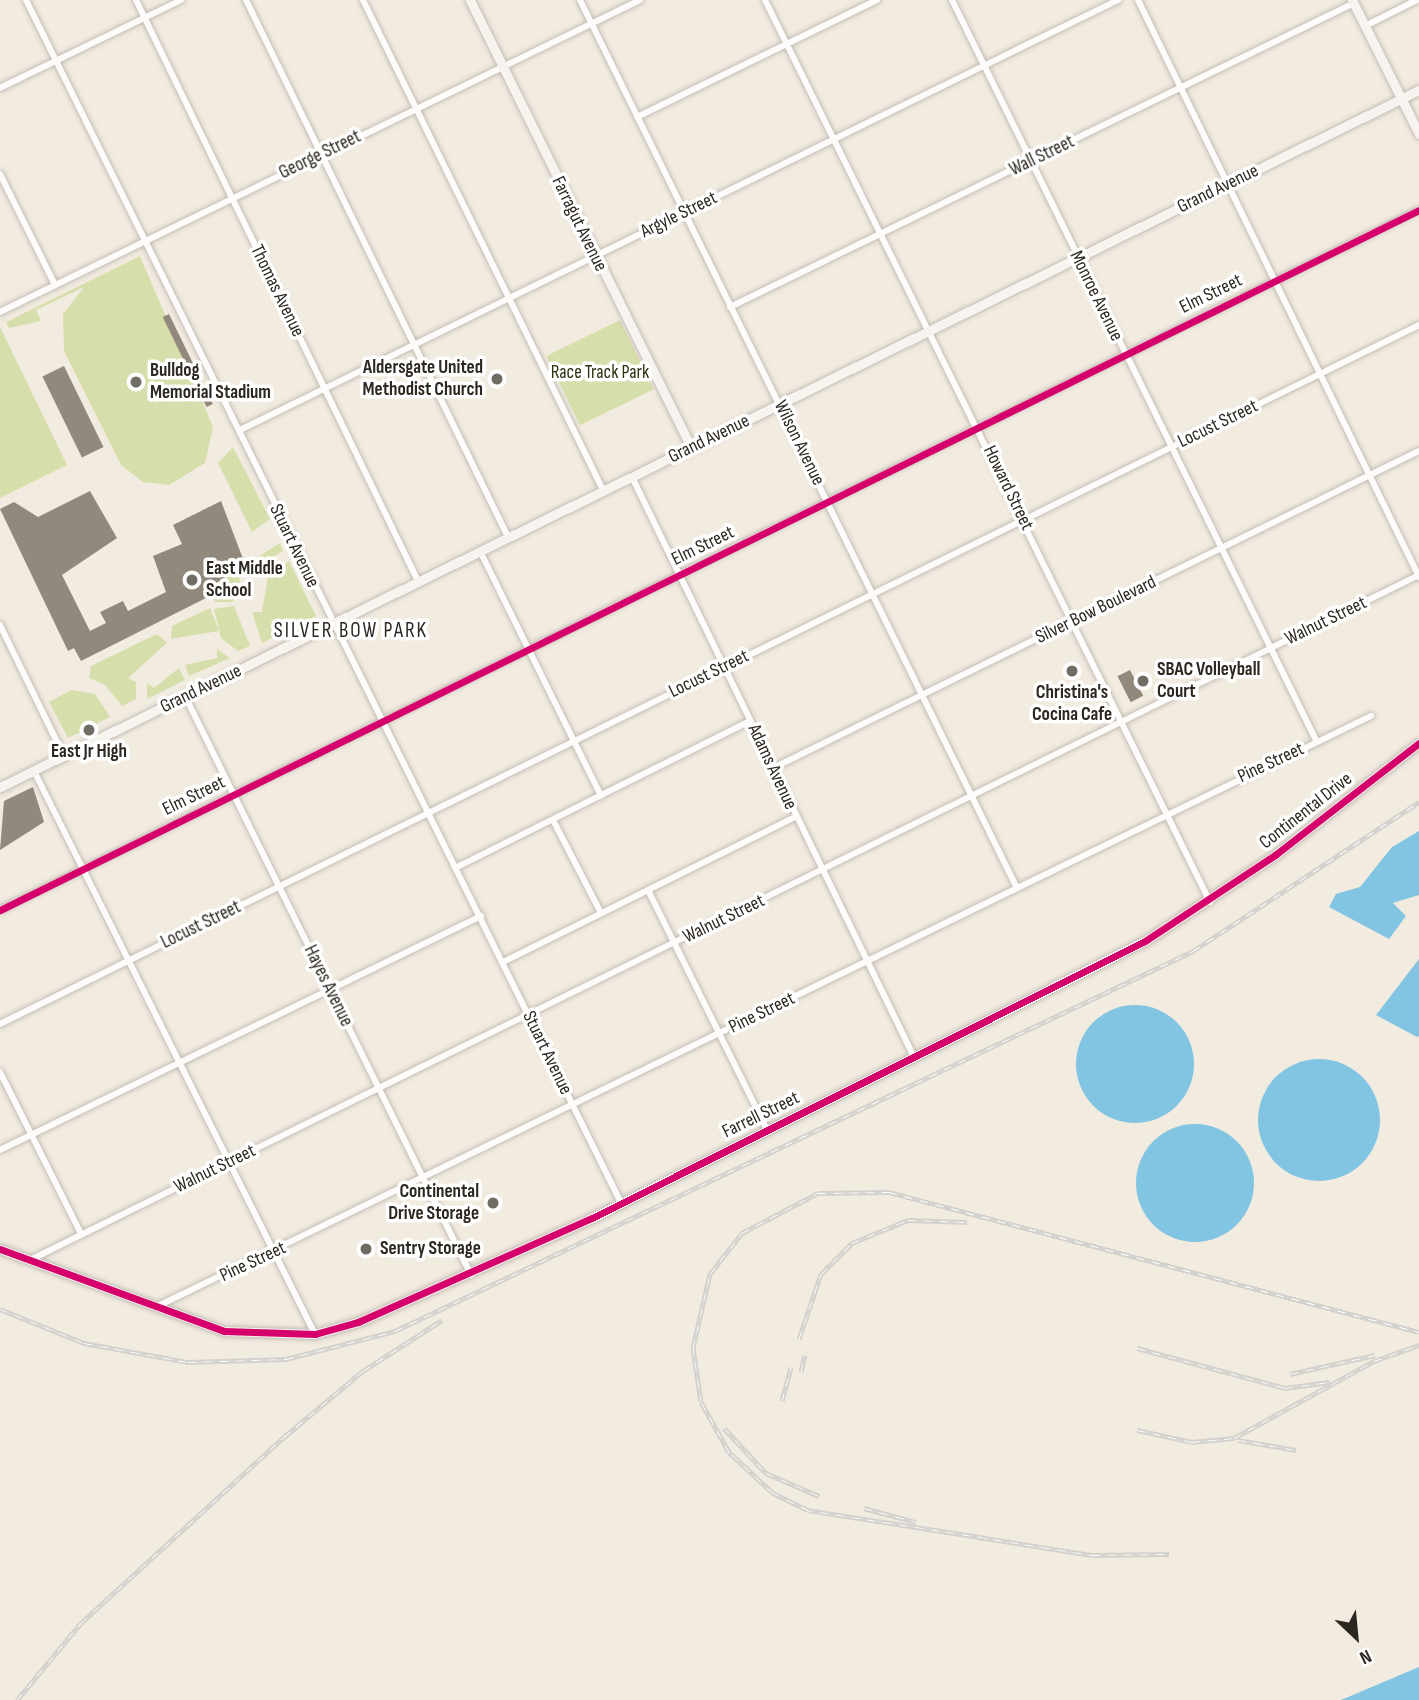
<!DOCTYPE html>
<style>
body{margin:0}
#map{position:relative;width:1419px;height:1700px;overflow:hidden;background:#f2ebe0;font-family:"Sofia Sans Condensed",sans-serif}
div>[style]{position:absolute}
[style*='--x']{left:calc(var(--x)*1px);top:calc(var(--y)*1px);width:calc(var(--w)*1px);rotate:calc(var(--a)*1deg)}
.green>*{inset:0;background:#d6dfab;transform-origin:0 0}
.water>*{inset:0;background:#82c5e2}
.round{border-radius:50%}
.building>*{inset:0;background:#91897b;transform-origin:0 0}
.roads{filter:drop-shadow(0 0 2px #c4beb6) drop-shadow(0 0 2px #c4beb6)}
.street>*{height:6px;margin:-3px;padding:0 3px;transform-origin:3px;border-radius:3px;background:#fdfcfa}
.secondary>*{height:9px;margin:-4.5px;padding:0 4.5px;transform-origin:4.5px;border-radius:4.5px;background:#f7f3ef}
.rail>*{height:5px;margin-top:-2.5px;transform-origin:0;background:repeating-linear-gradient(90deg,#fff 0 8px,#d3d2ce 0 16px);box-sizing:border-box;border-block:2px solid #d3d2ce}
.cycleway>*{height:7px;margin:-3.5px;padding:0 3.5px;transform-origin:3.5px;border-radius:3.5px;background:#d6006c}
.dots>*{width:19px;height:19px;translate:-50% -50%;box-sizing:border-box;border:4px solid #fff;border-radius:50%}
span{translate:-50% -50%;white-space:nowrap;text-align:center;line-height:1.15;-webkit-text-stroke:7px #fff;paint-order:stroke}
.street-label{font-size:19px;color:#2c2720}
.poi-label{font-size:19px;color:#2c2720;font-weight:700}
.right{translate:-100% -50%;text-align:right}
.left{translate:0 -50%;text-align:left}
.park-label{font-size:19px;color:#2b330e}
.neighbourhood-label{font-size:21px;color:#2c2720;letter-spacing:2px}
.north{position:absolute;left:1321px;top:1602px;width:70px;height:70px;-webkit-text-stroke:5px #fff;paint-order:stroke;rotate:154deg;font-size:19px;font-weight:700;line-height:28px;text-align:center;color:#2c2720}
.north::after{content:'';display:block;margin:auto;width:24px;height:32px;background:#2c2720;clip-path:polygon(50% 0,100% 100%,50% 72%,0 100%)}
</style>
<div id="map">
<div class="green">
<div style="clip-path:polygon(140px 256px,213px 427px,205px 463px,169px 485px,143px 482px,121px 465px,64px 351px,63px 314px,84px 287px,36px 310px,41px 321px,9px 328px,6px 322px)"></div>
<div style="left:620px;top:320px;width:77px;height:82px;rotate:64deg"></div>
<div style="clip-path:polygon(0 327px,67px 465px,0 498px)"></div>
<div style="clip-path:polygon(233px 447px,270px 519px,252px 532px,218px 463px)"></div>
<div style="clip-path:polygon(280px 543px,283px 551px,241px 576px,233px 602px,215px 602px,210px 587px)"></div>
<div style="clip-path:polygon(289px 561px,316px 616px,262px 643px,252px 612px,262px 612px,268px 576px)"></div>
<div style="clip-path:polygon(234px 606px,250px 646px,238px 651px,221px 638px,214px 609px)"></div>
<div style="clip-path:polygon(210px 608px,219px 631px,171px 639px,172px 626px)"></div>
<div style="clip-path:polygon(157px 634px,167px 643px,128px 678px,136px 682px,136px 699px,122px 706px,105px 685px,89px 678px,91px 666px)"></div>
<div style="clip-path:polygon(217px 649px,230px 658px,189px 676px,185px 665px,217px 658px)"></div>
<div style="clip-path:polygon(179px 668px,185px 680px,147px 699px,147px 683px,154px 688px)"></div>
<div style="clip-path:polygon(71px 690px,95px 694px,110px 717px,68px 738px,49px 702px)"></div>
</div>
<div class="water">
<div style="clip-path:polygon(1419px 831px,1419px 895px,1393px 903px,1406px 916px,1389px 939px,1329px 907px,1336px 894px,1360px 887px,1392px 847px)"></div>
<div style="clip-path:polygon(1419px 959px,1419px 1036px,1417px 1037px,1376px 1015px)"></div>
<div class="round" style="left:1076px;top:1005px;width:118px;height:118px"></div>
<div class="round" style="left:1258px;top:1059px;width:122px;height:122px"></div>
<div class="round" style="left:1136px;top:1124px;width:118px;height:118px"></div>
<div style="clip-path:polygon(1419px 1667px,1419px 1700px,1340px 1700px,1341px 1700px)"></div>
</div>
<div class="building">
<div style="left:169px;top:314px;width:100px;height:7px;rotate:64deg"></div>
<div style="left:64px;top:366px;width:90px;height:24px;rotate:64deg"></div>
<div style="clip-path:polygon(90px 491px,117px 538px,62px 575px,90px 631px,106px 623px,100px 612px,123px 601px,128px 611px,166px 592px,153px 556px,182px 544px,173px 525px,221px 501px,245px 564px,210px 587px,214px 594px,81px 661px,74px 648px,68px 651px,0 509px,14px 502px,38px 517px)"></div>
<div style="left:1130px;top:670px;width:29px;height:14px;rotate:63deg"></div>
<div style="clip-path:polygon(33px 787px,44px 822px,0 850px,4px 801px)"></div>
</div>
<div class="roads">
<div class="street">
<div style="--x:26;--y:0;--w:1342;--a:63.68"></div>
<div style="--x:136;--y:0;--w:646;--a:64.11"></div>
<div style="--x:246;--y:0;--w:598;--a:63.99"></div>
<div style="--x:363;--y:0;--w:546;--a:63.9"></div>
<div style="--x:580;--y:0;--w:987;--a:63.8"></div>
<div style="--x:765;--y:0;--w:1006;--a:63.74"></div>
<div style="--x:952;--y:0;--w:827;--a:63.81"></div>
<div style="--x:1138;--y:0;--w:642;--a:64.03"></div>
<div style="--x:1365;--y:26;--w:58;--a:-26.6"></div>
<div style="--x:0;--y:88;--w:201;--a:-25.9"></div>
<div style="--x:637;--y:117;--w:267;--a:-26"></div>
<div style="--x:0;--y:174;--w:124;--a:63.6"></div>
<div style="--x:730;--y:307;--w:694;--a:-25.97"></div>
<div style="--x:0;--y:312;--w:712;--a:-25.99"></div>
<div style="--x:240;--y:430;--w:978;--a:-26.09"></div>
<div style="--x:632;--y:477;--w:645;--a:64.07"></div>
<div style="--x:480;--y:551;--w:273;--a:63.7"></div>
<div style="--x:0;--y:625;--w:146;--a:64"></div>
<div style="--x:185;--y:696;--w:646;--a:63.71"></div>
<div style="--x:773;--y:768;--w:720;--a:-26.14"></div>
<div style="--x:34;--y:771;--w:629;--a:63.48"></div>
<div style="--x:553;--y:820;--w:105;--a:62.7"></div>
<div style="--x:457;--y:867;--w:327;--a:-26.5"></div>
<div style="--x:648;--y:890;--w:268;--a:63.6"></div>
<div style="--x:0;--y:910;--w:1582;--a:-26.26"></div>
<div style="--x:503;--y:962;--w:326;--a:-26.4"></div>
<div style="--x:0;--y:1024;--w:1582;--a:-26.22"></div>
<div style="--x:0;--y:1072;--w:181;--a:63.4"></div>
<div style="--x:0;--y:1150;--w:535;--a:-25.94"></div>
<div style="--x:30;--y:1260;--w:1549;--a:-26.25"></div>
<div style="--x:158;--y:1306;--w:1349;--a:-25.94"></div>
</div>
<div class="secondary">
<div style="--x:470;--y:0;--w:499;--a:63.7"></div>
<div style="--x:1352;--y:0;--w:150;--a:63.4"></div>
<div style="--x:0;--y:787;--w:1581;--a:-26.16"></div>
<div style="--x:0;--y:1249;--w:239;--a:20.1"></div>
<div style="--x:224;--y:1331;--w:91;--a:1.9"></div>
<div style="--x:315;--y:1334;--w:45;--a:-15.6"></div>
<div style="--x:358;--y:1322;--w:256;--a:-24"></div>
<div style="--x:592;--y:1218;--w:618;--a:-26.61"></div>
<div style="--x:1145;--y:941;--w:156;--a:-33.5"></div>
<div style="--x:1275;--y:855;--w:182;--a:-37.9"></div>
</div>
</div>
<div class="rail">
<div style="--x:0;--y:1309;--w:91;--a:22"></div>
<div style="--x:84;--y:1343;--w:106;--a:10.4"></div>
<div style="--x:188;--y:1362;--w:98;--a:-1.8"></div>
<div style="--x:286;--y:1359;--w:113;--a:-14.4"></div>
<div style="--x:395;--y:1331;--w:884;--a:-25.46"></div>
<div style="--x:1193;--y:951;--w:271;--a:-33.4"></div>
<div style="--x:799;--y:1339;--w:69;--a:-71.3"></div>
<div style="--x:821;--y:1274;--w:44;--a:-45"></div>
<div style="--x:852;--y:1243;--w:61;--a:-22.3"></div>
<div style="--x:908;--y:1220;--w:59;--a:1.9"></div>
<div style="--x:1137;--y:1348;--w:153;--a:15.1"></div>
<div style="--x:1285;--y:1388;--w:45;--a:-7.6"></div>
<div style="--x:801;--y:1371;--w:16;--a:-76"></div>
<div style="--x:1290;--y:1374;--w:87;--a:-12.6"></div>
<div style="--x:782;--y:1401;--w:35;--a:-75"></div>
<div style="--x:724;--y:1428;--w:62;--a:47"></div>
<div style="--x:766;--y:1473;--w:58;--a:23.5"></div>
<div style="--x:1137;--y:1430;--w:56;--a:12.3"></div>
<div style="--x:1192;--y:1442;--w:42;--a:-5.4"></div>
<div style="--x:1234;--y:1438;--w:160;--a:-28.8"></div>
<div style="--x:1374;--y:1361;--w:48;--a:-19.6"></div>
<div style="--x:1238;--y:1440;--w:59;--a:9.8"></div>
<div style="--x:864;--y:1508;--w:54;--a:15.1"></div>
<div style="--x:978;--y:1537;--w:115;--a:9"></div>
<div style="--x:1092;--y:1555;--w:77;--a:-0.7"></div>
<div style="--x:986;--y:1538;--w:180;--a:-171.1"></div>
<div style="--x:808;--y:1510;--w:39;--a:-154"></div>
<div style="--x:773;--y:1493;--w:60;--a:-137"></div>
<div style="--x:729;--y:1452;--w:57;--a:-119.2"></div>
<div style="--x:701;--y:1402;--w:55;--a:-98.4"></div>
<div style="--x:693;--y:1348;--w:76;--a:-77.1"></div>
<div style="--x:710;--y:1274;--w:52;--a:-52"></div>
<div style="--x:742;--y:1233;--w:86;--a:-27.8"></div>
<div style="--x:818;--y:1193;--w:71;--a:-0.8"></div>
<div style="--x:889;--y:1192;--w:548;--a:14.8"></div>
<div style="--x:17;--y:1700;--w:100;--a:-50.3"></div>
<div style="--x:81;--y:1623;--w:275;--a:-42.5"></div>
<div style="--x:284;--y:1437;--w:103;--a:-39.9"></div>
<div style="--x:363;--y:1371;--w:94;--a:-32.8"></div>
</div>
<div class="cycleway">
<div style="--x:0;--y:910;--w:1582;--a:-26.26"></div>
<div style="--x:0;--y:1249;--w:239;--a:20.1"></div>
<div style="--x:224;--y:1331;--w:91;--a:1.9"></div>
<div style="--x:315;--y:1334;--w:45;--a:-15.6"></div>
<div style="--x:358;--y:1322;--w:256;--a:-24"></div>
<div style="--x:592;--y:1218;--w:618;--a:-26.61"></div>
<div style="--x:1145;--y:941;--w:156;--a:-33.5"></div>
<div style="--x:1275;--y:855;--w:182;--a:-37.9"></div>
</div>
<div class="dots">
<div style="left:497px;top:379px;background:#716c63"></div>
<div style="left:136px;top:382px;background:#716c63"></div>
<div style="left:192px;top:580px;background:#716c63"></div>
<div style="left:1072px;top:671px;background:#716c63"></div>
<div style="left:1143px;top:681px;background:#716c63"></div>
<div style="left:89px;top:730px;background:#716c63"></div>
<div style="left:493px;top:1203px;background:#716c63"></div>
<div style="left:366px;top:1249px;background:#716c63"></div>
</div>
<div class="street-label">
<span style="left:320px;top:155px;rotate:-26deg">George Street</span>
<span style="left:1042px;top:156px;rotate:-26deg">Wall Street</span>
<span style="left:1218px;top:189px;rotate:-26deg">Grand Avenue</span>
<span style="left:679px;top:215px;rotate:-26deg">Argyle Street</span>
<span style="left:579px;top:224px;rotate:64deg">Farragut Avenue</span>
<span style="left:277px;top:291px;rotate:64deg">Thomas Avenue</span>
<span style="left:1211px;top:294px;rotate:-26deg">Elm Street</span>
<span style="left:1096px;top:296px;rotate:64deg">Monroe Avenue</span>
<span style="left:1218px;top:424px;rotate:-26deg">Locust Street</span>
<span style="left:709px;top:439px;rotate:-26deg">Grand Avenue</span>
<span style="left:799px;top:443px;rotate:64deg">Wilson Avenue</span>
<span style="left:1008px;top:488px;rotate:64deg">Howard Street</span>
<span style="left:294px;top:546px;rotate:64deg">Stuart Avenue</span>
<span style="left:703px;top:546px;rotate:-26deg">Elm Street</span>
<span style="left:1096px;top:610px;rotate:-26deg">Silver Bow Boulevard</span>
<span style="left:1326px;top:621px;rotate:-26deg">Walnut Street</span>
<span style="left:709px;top:674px;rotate:-26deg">Locust Street</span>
<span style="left:201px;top:689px;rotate:-26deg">Grand Avenue</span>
<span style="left:1271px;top:763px;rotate:-25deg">Pine Street</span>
<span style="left:772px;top:767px;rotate:65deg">Adams Avenue</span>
<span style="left:194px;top:796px;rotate:-26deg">Elm Street</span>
<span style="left:1306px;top:811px;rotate:-38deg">Continental Drive</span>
<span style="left:724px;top:919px;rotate:-26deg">Walnut Street</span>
<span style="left:201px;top:925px;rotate:-26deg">Locust Street</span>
<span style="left:328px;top:986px;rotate:64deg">Hayes Avenue</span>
<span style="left:762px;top:1013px;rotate:-26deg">Pine Street</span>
<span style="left:547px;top:1053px;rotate:64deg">Stuart Avenue</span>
<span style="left:761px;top:1115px;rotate:-26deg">Farrell Street</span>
<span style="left:215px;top:1169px;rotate:-26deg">Walnut Street</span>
<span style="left:253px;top:1262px;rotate:-25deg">Pine Street</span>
</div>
<div class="poi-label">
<span class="right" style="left:483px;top:379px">Aldersgate United<br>Methodist Church</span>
<span class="left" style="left:150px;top:382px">Bulldog<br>Memorial Stadium</span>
<span class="left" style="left:206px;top:580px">East Middle<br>School</span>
<span class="left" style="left:1157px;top:681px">SBAC Volleyball<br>Court</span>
<span style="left:1072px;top:704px">Christina's<br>Cocina Cafe</span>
<span style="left:89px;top:752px">East Jr High</span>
<span class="right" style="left:479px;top:1203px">Continental<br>Drive Storage</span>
<span class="left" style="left:380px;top:1249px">Sentry Storage</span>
</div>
<div class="park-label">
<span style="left:600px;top:373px">Race Track Park</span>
</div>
<div class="neighbourhood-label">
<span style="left:351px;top:631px">SILVER BOW PARK</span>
</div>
<div class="north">N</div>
</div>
